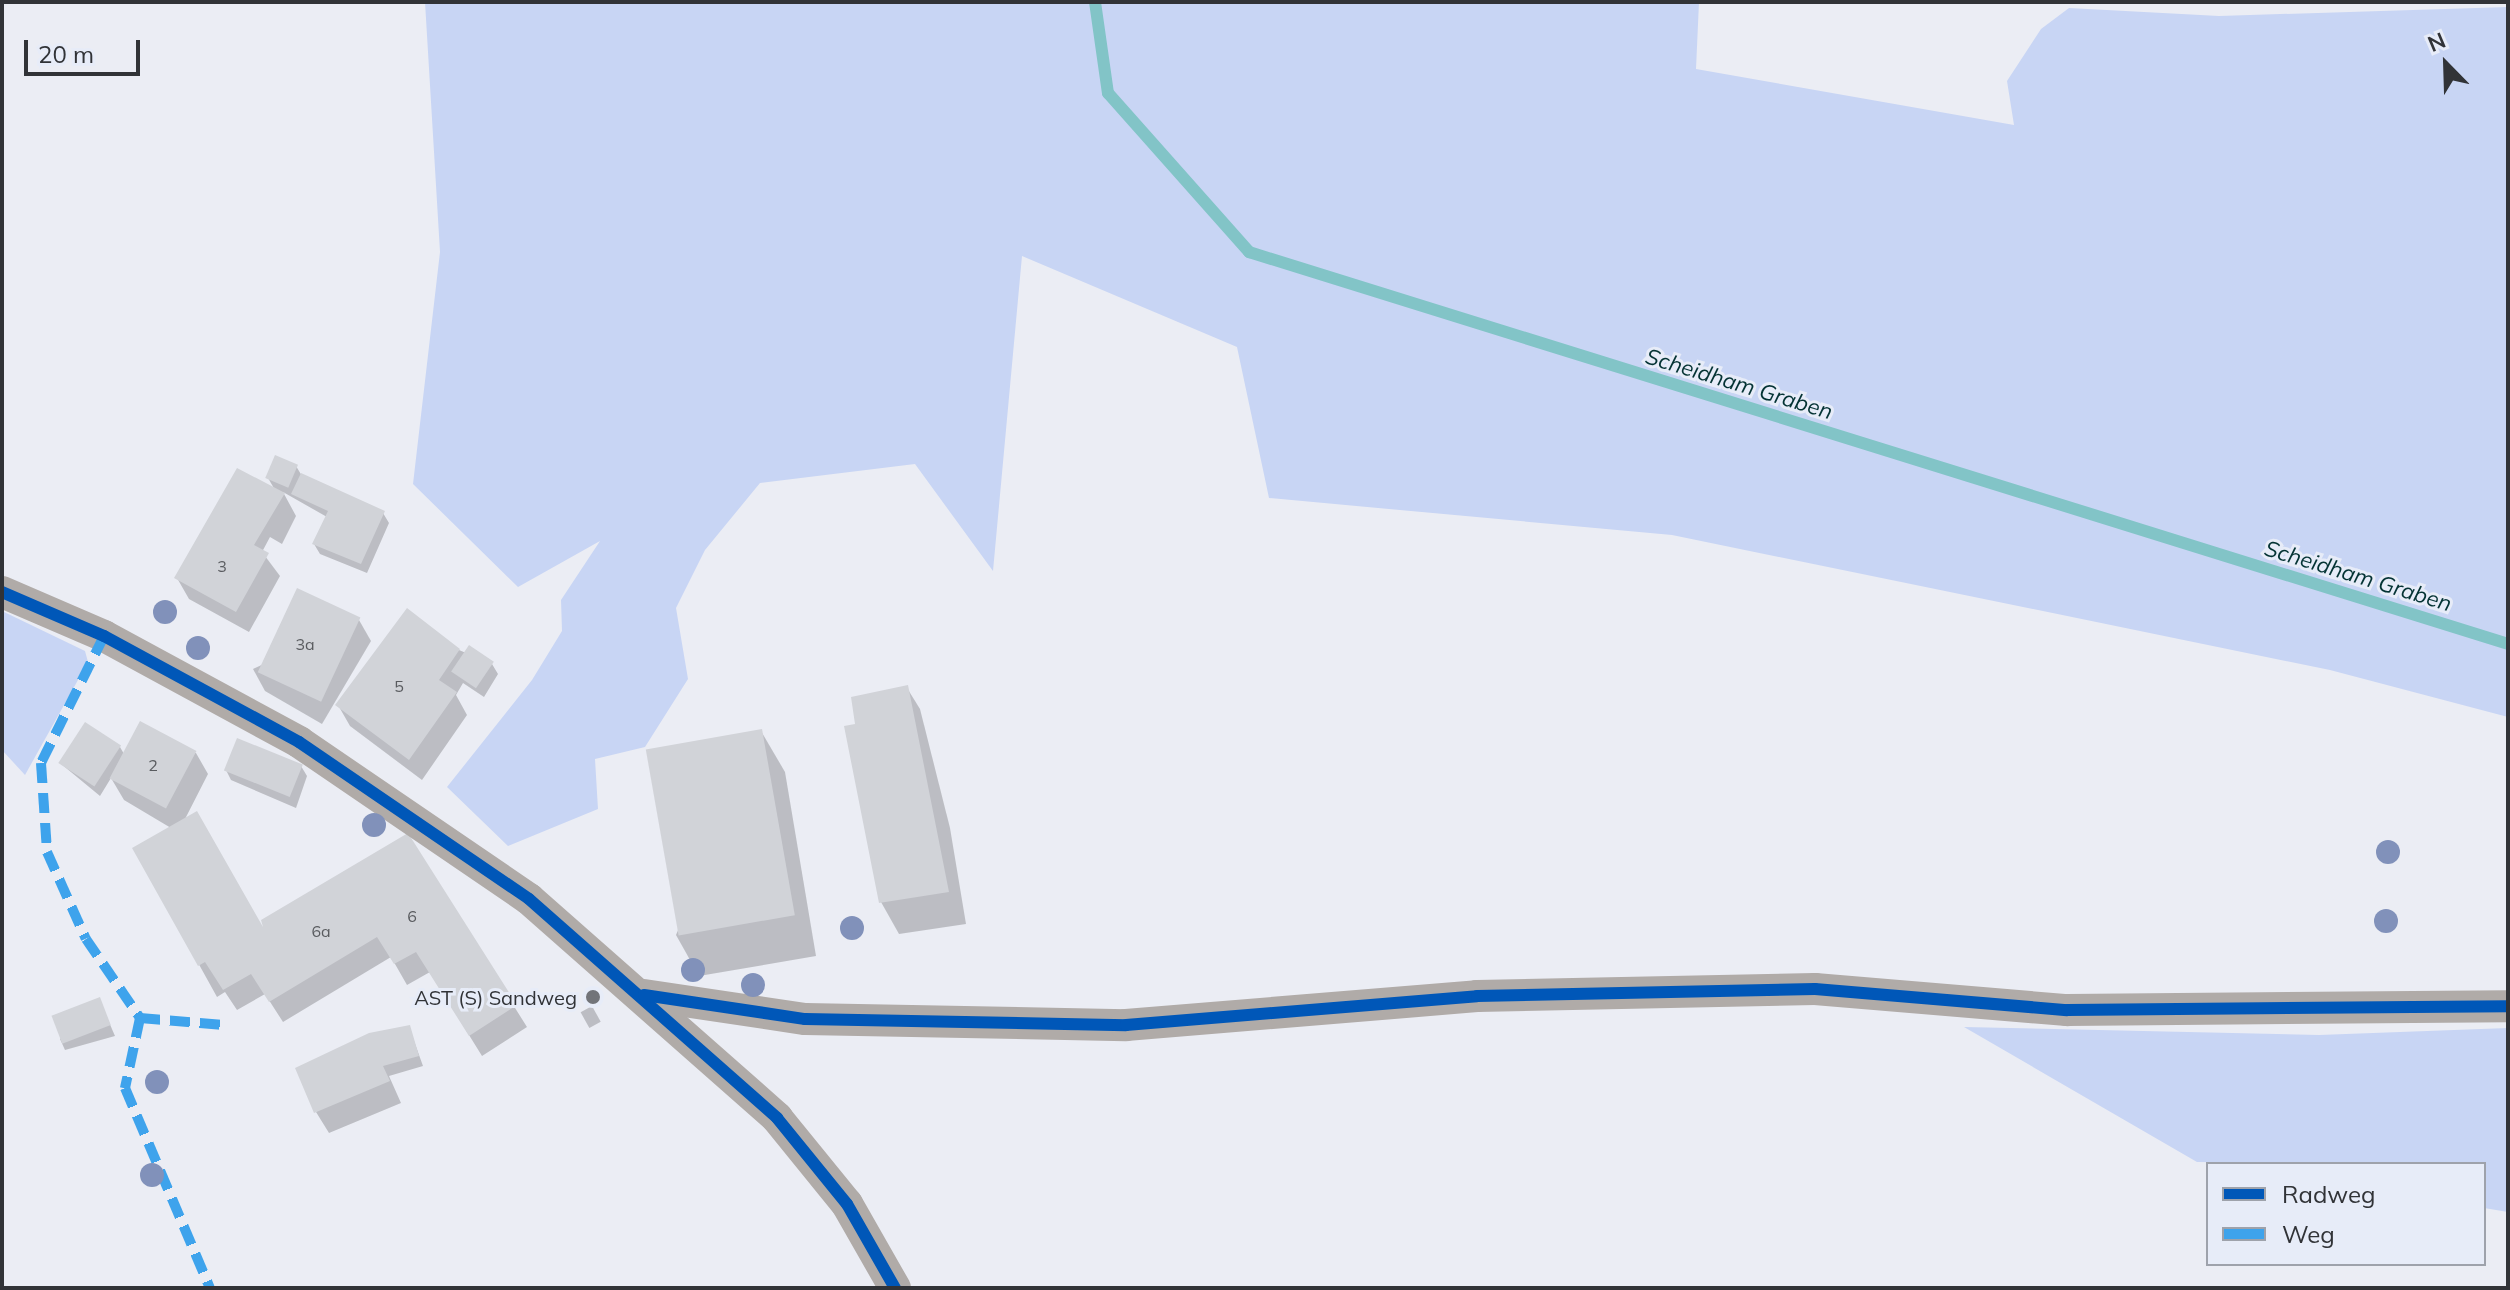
<!DOCTYPE html>
<style>
body{margin:0}
#map{position:relative;width:2510px;height:1290px;overflow:hidden;background:#ebedf4;font-family:Mulish,sans-serif}
div>[style]{position:absolute}
[style*='--x']{left:calc(var(--x)*1px);top:calc(var(--y)*1px);width:calc(var(--w)*1px);rotate:calc(var(--a)*1deg)}
.green>*{inset:0;background:#c8d5f4}
.shadow>*{inset:0;background:#0003;transform-origin:0 0}
.stream>*{height:12px;margin:-6px;padding:0 6px;transform-origin:6px;border-radius:6px;background:#82c4c7}
.building>*{inset:0;background:#d1d3d8;transform-origin:0 0}
.minor>*{height:32px;margin:-16px;padding:0 16px;transform-origin:16px;border-radius:16px;background:#b0aba8}
.quiet>*{height:10px;margin-top:-5px;transform-origin:0;background:repeating-linear-gradient(90deg,#3ea3ec 0 20px,transparent 0 30px)}
.cycleway>*{height:12px;margin:-6px;padding:0 6px;transform-origin:6px;border-radius:6px;background:#0057b8}
.trees>*{width:24px;height:24px;margin:-12px;border-radius:50%;background:#8191ba}
.dots>*{width:22px;height:22px;translate:-50% -50%;box-sizing:border-box;border:4px solid #e7ecf8;border-radius:50%}
span{translate:-50% -50%;white-space:nowrap;text-align:center;line-height:1.15;-webkit-text-stroke:6px #e7ecf8;paint-order:stroke}
.number-label{font-size:16px;color:#595b5f}
.number-label span{-webkit-text-stroke-width:0}
.poi-label{font-size:20px;color:#313337}
.right{translate:-100% -50%;text-align:right}
.water-label{font-size:22px;color:#043334;font-style:italic}
.frame{position:absolute;inset:0;border:4px solid #313337;pointer-events:none}
.legend{position:absolute;left:2206px;top:1162px;width:280px;height:104px;box-sizing:border-box;background:#e7ecf8;border:2px solid #9ea2ab;margin:0;padding:10px 14px;list-style:none;font-size:24px;color:#313337}
.legend li{display:flex;align-items:center;gap:16px;height:40px}
.legend b{width:40px;border:2px solid #9ea2ab}
.north{position:absolute;left:2406px;top:24px;width:80px;height:80px;-webkit-text-stroke:6px #e7ecf8;paint-order:stroke;rotate:337deg;font-size:22px;font-weight:700;line-height:32px;text-align:center;color:#313337}
.north::after{content:'';display:block;margin:auto;width:28px;height:36px;background:#313337;clip-path:polygon(50% 0,100% 100%,50% 72%,0 100%)}
.scale{position:absolute;left:24px;top:40px;width:116px;height:36px;box-sizing:border-box;border:4px solid #313337;border-top:0;padding-left:10px;font-size:24px;line-height:28px;white-space:nowrap;color:#313337;-webkit-text-stroke:6px #e7ecf8;paint-order:stroke}
</style>
<div id="map">
<div class="green">
<div style="clip-path:polygon(425px 2px,1699px 2px,1696px 69px,2014px 125px,2007px 81px,2041px 29px,2069px 8px,2219px 16px,2508px 7px,2508px 717px,2330px 670px,1672px 535px,1269px 498px,1237px 347px,1022px 256px,993px 571px,915px 464px,760px 483px,705px 550px,676px 608px,688px 679px,645px 747px,595px 759px,598px 809px,508px 846px,447px 787px,532px 680px,562px 631px,561px 600px,600px 541px,518px 587px,413px 484px,440px 252px)"></div>
<div style="clip-path:polygon(2px 611px,85px 651px,88px 662px,25px 775px,2px 750px)"></div>
<div style="clip-path:polygon(1964px 1027px,2319px 1035px,2508px 1028px,2508px 1212px,2484px 1208px,2484px 1164px,2197px 1162px)"></div>
</div>
<div class="shadow">
<div style="clip-path:polygon(296px 466px,302px 476px,383px 513px,389px 523px,367px 573px,320px 554px,314px 544px,327px 517px,283px 492px,296px 516px,282px 544px,270px 537px,262px 552px,280px 576px,249px 632px,189px 599px,177px 578px,275px 490px,268px 478px)"></div>
<div style="clip-path:polygon(359px 620px,371px 641px,322px 724px,265px 691px,253px 669px)"></div>
<div style="clip-path:polygon(459px 650px,492px 664px,498px 674px,484px 697px,463px 683px,456px 695px,467px 715px,422px 780px,350px 726px,338px 705px)"></div>
<div style="clip-path:polygon(907px 688px,920px 709px,950px 828px,966px 924px,899px 934px,881px 902px,857px 726px)"></div>
<div style="clip-path:polygon(761px 731px,785px 772px,816px 956px,699px 976px,676px 935px)"></div>
<div style="clip-path:polygon(120px 747px,124px 754px,196px 753px,208px 774px,184px 821px,262px 928px,407px 836px,527px 1027px,482px 1056px,430px 972px,407px 985px,391px 957px,283px 1022px,265px 994px,237px 1010px,225px 992px,217px 997px,135px 849px,171px 828px,124px 800px,111px 778px,100px 796px,60px 763px)"></div>
<div style="clip-path:polygon(301px 766px,307px 776px,296px 808px,231px 780px,226px 770px)"></div>
<div style="clip-path:polygon(99px 999px,115px 1036px,65px 1050px,60px 1039px)"></div>
<div style="left:592px;top:1006px;width:18px;height:13px;rotate:61deg"></div>
<div style="clip-path:polygon(409px 1027px,423px 1066px,389px 1076px,401px 1103px,329px 1133px,316px 1112px)"></div>
</div>
<div class="stream">
<div style="--x:1095;--y:2;--w:92;--a:81.9"></div>
<div style="--x:1108;--y:93;--w:213;--a:48.4"></div>
<div style="--x:1249;--y:252;--w:1319;--a:17.29"></div>
</div>
<div class="building">
<div style="left:275px;top:455px;width:25px;height:25px;rotate:23deg"></div>
<div style="clip-path:polygon(237px 468px,285px 493px,254px 545px,269px 553px,236px 612px,174px 578px)"></div>
<div style="clip-path:polygon(301px 473px,385px 511px,361px 564px,312px 544px,328px 511px,291px 494px)"></div>
<div style="left:297px;top:588px;width:70px;height:93px;rotate:25deg"></div>
<div style="clip-path:polygon(407px 608px,460px 649px,439px 680px,457px 692px,409px 760px,335px 705px)"></div>
<div style="left:469px;top:645px;width:30px;height:32px;rotate:34deg"></div>
<div style="clip-path:polygon(908px 685px,949px 892px,879px 903px,844px 726px,855px 724px,851px 697px)"></div>
<div style="left:140px;top:721px;width:64px;height:65px;rotate:28deg"></div>
<div style="left:85px;top:722px;width:43px;height:49px;rotate:33deg"></div>
<div style="left:762px;top:729px;width:189px;height:118px;rotate:80deg"></div>
<div style="left:237px;top:738px;width:71px;height:35px;rotate:22deg"></div>
<div style="clip-path:polygon(197px 811px,263px 927px,261px 920px,408px 833px,517px 1005px,469px 1036px,416px 952px,394px 964px,377px 937px,269px 1002px,251px 974px,223px 990px,205px 962px,198px 966px,132px 848px)"></div>
<div style="left:100px;top:997px;width:30px;height:52px;rotate:69deg"></div>
<div style="clip-path:polygon(410px 1025px,419px 1056px,383px 1066px,390px 1081px,314px 1113px,295px 1068px,369px 1033px)"></div>
</div>
<div class="minor">
<div style="--x:2;--y:592;--w:111;--a:23.3"></div>
<div style="--x:104;--y:636;--w:222;--a:28.5"></div>
<div style="--x:299;--y:742;--w:278;--a:34.3"></div>
<div style="--x:529;--y:899;--w:331;--a:41.4"></div>
<div style="--x:777;--y:1118;--w:111;--a:50.9"></div>
<div style="--x:847;--y:1204;--w:97;--a:60.3"></div>
<div style="--x:644;--y:995;--w:163;--a:8.5"></div>
<div style="--x:805;--y:1019;--w:321;--a:1.1"></div>
<div style="--x:1126;--y:1025;--w:352;--a:-4.7"></div>
<div style="--x:1477;--y:996;--w:338;--a:-1.2"></div>
<div style="--x:1815;--y:989;--w:253;--a:4.8"></div>
<div style="--x:2067;--y:1010;--w:441;--a:-0.5"></div>
</div>
<div class="quiet">
<div style="--x:104;--y:636;--w:142;--a:116.4"></div>
<div style="--x:41;--y:763;--w:89;--a:86.1"></div>
<div style="--x:47;--y:852;--w:95;--a:65.9"></div>
<div style="--x:86;--y:939;--w:96;--a:55.6"></div>
<div style="--x:140;--y:1018;--w:72;--a:102.1"></div>
<div style="--x:125;--y:1088;--w:217;--a:67"></div>
<div style="--x:140;--y:1018;--w:84;--a:4.8"></div>
</div>
<div class="cycleway">
<div style="--x:2;--y:592;--w:111;--a:23.3"></div>
<div style="--x:104;--y:636;--w:222;--a:28.5"></div>
<div style="--x:299;--y:742;--w:278;--a:34.3"></div>
<div style="--x:529;--y:899;--w:331;--a:41.4"></div>
<div style="--x:777;--y:1118;--w:111;--a:50.9"></div>
<div style="--x:847;--y:1204;--w:97;--a:60.3"></div>
<div style="--x:644;--y:995;--w:163;--a:8.5"></div>
<div style="--x:805;--y:1019;--w:321;--a:1.1"></div>
<div style="--x:1126;--y:1025;--w:352;--a:-4.7"></div>
<div style="--x:1477;--y:996;--w:338;--a:-1.2"></div>
<div style="--x:1815;--y:989;--w:253;--a:4.8"></div>
<div style="--x:2067;--y:1010;--w:441;--a:-0.5"></div>
</div>
<div class="trees">
<div style="left:165px;top:612px"></div>
<div style="left:198px;top:648px"></div>
<div style="left:374px;top:825px"></div>
<div style="left:2388px;top:852px"></div>
<div style="left:2386px;top:921px"></div>
<div style="left:852px;top:928px"></div>
<div style="left:693px;top:970px"></div>
<div style="left:753px;top:985px"></div>
<div style="left:157px;top:1082px"></div>
<div style="left:152px;top:1175px"></div>
</div>
<div class="dots">
<div style="left:593px;top:997px;background:#727479"></div>
</div>
<div class="number-label">
<span style="left:222px;top:566px">3</span>
<span style="left:305px;top:644px">3a</span>
<span style="left:399px;top:686px">5</span>
<span style="left:153px;top:765px">2</span>
<span style="left:412px;top:916px">6</span>
<span style="left:321px;top:931px">6a</span>
</div>
<div class="poi-label">
<span class="right" style="left:577px;top:997px">AST (S) Sandweg</span>
</div>
<div class="water-label">
<span style="left:1739px;top:384px;rotate:17deg">Scheidham Graben</span>
<span style="left:2358px;top:576px;rotate:17deg">Scheidham Graben</span>
</div>
<div class="frame"></div>
<ul class="legend">
<li><b style="height:10px;background:#0057b8"></b>Radweg</li>
<li><b style="height:10px;background:#3ea3ec"></b>Weg</li>
</ul>
<div class="north">N</div>
<div class="scale">20 m</div>
</div>
